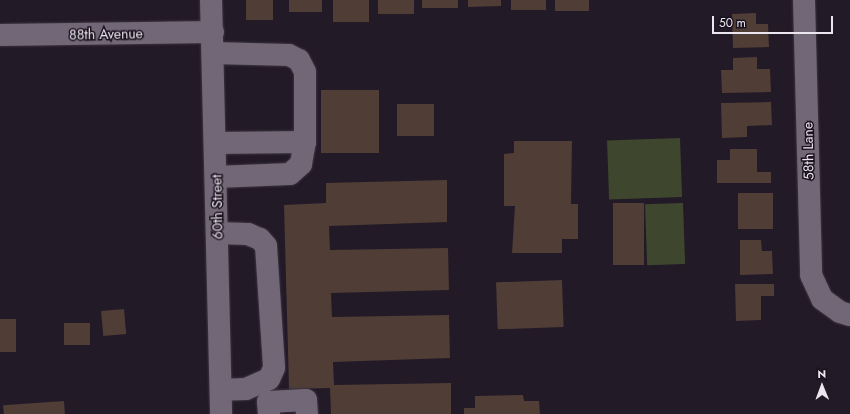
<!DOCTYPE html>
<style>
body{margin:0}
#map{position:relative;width:850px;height:414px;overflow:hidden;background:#221a27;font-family:Jost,sans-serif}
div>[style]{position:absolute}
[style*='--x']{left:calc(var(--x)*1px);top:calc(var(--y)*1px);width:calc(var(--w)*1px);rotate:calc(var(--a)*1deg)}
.green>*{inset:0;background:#3f462e;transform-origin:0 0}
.building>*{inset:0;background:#4f3d36;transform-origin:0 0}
.roads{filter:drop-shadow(0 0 1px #3c3640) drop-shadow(0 0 1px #3c3640)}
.minor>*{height:22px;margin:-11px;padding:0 11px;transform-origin:11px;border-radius:11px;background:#716777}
span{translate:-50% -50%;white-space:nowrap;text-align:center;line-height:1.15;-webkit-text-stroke:3px #19111d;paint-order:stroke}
.street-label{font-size:14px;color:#ebe6ef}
.north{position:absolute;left:802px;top:366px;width:40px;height:40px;-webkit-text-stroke:3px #19111d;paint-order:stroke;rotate:359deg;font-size:11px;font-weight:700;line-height:16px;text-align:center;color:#ebe6ef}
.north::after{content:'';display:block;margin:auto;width:14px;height:18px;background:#ebe6ef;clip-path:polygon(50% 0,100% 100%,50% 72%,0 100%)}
.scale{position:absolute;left:712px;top:16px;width:121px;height:18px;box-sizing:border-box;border:2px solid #ebe6ef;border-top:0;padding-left:5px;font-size:12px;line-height:14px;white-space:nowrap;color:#ebe6ef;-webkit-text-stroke:3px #19111d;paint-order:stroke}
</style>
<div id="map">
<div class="green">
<div style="left:680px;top:138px;width:59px;height:73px;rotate:88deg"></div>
<div style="left:683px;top:203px;width:61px;height:38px;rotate:88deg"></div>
</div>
<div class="building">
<div style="left:246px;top:0;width:27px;height:20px"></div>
<div style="left:289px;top:0;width:33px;height:12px"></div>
<div style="left:333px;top:0;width:36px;height:22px"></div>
<div style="left:378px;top:0;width:36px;height:14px"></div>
<div style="left:422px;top:0;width:36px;height:8px"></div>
<div style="clip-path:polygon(468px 0,501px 0,501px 6px,468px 7px)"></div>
<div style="left:511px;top:0;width:35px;height:10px"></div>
<div style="left:555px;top:0;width:34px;height:11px"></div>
<div style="clip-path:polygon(756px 13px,756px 24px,768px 24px,769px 47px,733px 48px,732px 14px)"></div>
<div style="clip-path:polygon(757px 57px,757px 69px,770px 69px,771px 92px,722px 93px,721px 70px,733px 70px,733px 58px)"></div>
<div style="left:321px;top:90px;width:58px;height:63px"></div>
<div style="clip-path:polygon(771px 102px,772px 125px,747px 126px,747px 137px,722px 138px,721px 103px)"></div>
<div style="left:397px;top:104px;width:37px;height:32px"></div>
<div style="clip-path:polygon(514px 141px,572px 141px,571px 204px,578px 204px,578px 239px,562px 239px,562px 253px,512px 253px,515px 206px,504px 206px,504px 154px,514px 153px)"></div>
<div style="clip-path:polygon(730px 149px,757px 149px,757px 172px,771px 172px,771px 183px,717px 183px,717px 160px,730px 160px)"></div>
<div style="clip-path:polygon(447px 180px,447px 222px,329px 226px,330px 250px,448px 248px,449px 290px,331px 293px,332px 317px,449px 315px,450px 358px,333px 362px,334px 385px,451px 383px,451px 414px,331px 414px,330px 388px,289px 389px,284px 205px,326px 203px,326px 183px)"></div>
<div style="left:773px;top:193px;width:36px;height:35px;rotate:90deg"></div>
<div style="left:613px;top:203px;width:31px;height:62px"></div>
<div style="clip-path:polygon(740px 240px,761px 240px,762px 251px,772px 251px,773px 274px,740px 275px)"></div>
<div style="left:562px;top:280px;width:47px;height:66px;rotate:88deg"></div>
<div style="clip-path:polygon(735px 284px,774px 284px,774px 296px,761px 296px,761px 320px,736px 321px)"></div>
<div style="left:124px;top:309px;width:25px;height:23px;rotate:85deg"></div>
<div style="left:0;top:319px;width:16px;height:33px"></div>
<div style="left:90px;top:323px;width:22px;height:26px;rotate:90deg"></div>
<div style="clip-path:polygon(523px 395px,524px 401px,539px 401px,540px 414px,464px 414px,464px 408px,475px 408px,475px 396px)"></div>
<div style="left:64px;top:401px;width:13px;height:61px;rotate:86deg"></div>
</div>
<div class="roads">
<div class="minor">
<div style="--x:211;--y:0;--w:414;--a:88.6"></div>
<div style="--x:804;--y:0;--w:275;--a:88.5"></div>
<div style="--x:811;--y:275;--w:26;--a:65"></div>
<div style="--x:822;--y:299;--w:22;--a:36"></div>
<div style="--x:840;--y:312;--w:10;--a:17"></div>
<div style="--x:0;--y:35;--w:213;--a:-0.8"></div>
<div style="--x:213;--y:53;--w:76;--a:1.5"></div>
<div style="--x:289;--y:55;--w:11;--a:27"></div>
<div style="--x:299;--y:60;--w:13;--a:63"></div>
<div style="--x:305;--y:72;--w:70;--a:90"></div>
<div style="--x:305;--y:142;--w:90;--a:179.4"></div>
<div style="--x:216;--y:177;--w:74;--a:-2.3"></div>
<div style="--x:290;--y:174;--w:15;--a:-42"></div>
<div style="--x:301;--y:164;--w:22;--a:-80"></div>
<div style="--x:217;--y:233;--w:31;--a:2"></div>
<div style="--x:248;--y:234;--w:13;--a:23"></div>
<div style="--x:260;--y:239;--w:9;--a:49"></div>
<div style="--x:266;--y:246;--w:122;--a:86.2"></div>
<div style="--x:274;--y:368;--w:12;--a:114"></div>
<div style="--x:269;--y:379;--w:25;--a:157"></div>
<div style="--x:246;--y:389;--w:25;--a:178"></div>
<div style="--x:269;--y:414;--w:12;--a:-95"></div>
<div style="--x:268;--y:402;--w:38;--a:-3"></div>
<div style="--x:306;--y:400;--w:14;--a:86"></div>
</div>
</div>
<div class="street-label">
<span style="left:106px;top:34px;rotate:-1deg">88th Avenue</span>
<span style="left:808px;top:151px;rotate:-91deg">58th Lane</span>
<span style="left:217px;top:207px;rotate:-91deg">60th Street</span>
</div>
<div class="north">N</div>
<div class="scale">50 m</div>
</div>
